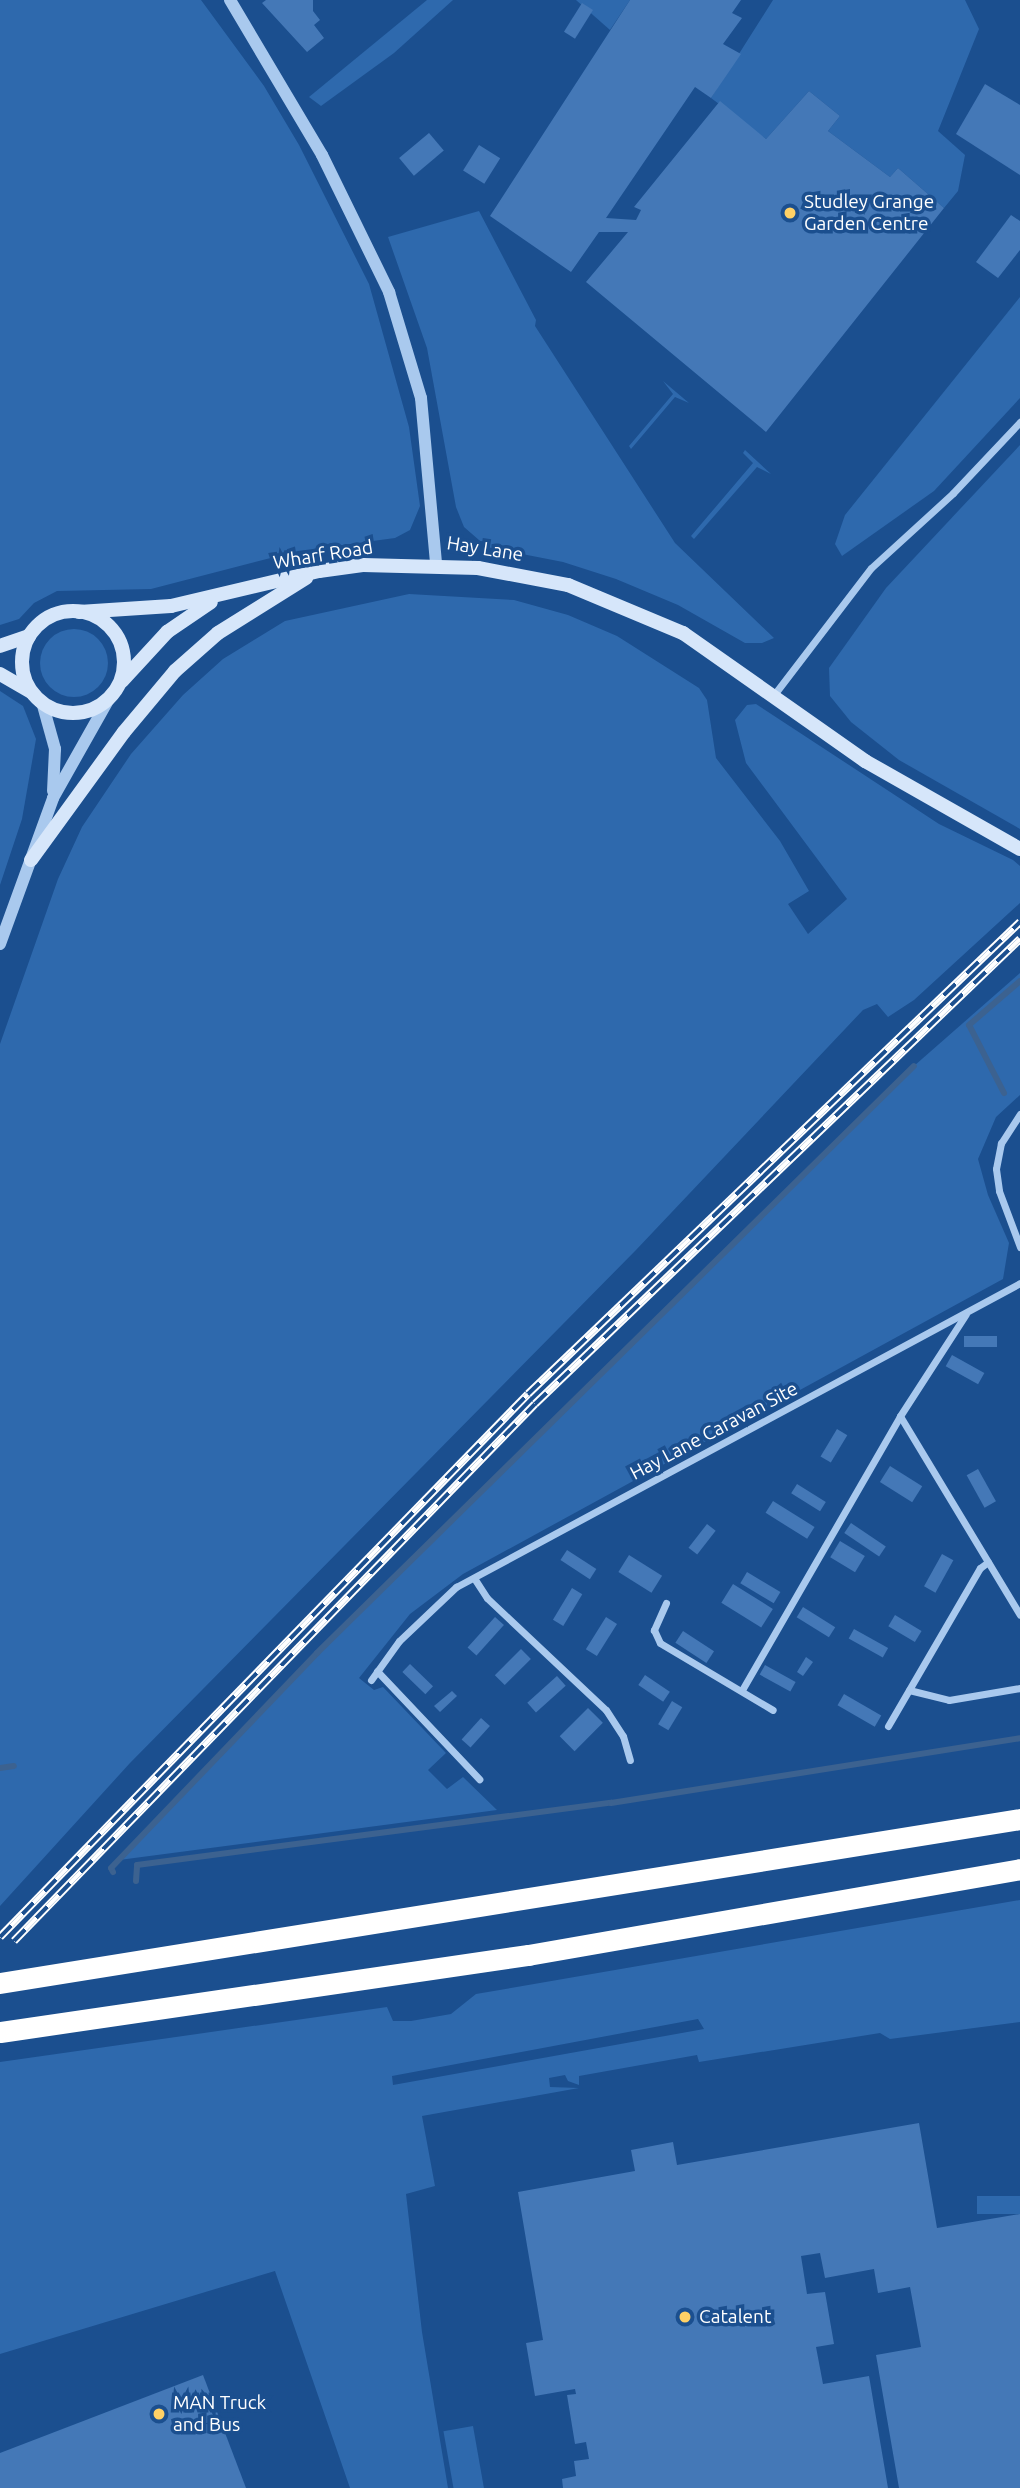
<!DOCTYPE html>
<style>
body{margin:0}
#map{position:relative;width:1020px;height:2488px;overflow:hidden;background:#1b4f8f;font-family:Ubuntu,sans-serif}
div>[style]{position:absolute}
[style*='--x']{left:calc(var(--x)*1px);top:calc(var(--y)*1px);width:calc(var(--w)*1px);rotate:calc(var(--a)*1deg)}
.green>*{inset:0;background:#2e69ad;transform-origin:0 0}
.round{border-radius:50%}
.stream>*{height:6px;margin:-3px;padding:0 3px;transform-origin:3px;border-radius:3px;background:#3c6290}
.building>*{inset:0;background:#4478b7;transform-origin:0 0}
.minor>*{height:7px;margin:-3.5px;padding:0 3.5px;transform-origin:3.5px;border-radius:3.5px;background:#a9c9ee}
.tertiary>*{height:12px;margin:-6px;padding:0 6px;transform-origin:6px;border-radius:6px;background:#a9c9ee}
.secondary>*{height:14px;margin:-7px;padding:0 7px;transform-origin:7px;border-radius:7px;background:#d6e6fa}
.secondary>.ring{margin:-7px;padding:0;box-sizing:content-box;background:none;border:14px solid #d6e6fa;border-radius:50%}
.motorway>*{height:21px;margin:-10.5px;padding:0 10.5px;transform-origin:10.5px;border-radius:10.5px;background:#fff}
.rail>*{height:8px;margin-top:-4px;transform-origin:0;background:repeating-linear-gradient(90deg,#1b4f8f 0 16px,#fff 0 32px);box-sizing:border-box;border-block:2px solid #fff}
.dots>*{width:19px;height:19px;translate:-50% -50%;box-sizing:border-box;border:4px solid #1b4f8f;border-radius:50%}
span{translate:-50% -50%;white-space:nowrap;text-align:center;line-height:1.15;-webkit-text-stroke:7px #1b4f8f;paint-order:stroke}
.poi-label{font-size:19px;color:#fff}
.left{translate:0 -50%;text-align:left}
.street-label{font-size:19px;color:#fff}
</style>
<div id="map">
<div class="green">
<div style="clip-path:polygon(0 0,201px 0,264px 86px,299px 145px,369px 284px,409px 427px,420px 506px,410px 530px,395px 538px,298px 551px,151px 589px,57px 591px,34px 603px,19px 619px,0 625px)"></div>
<div style="clip-path:polygon(427px 0,453px 0,394px 53px,321px 106px,309px 97px)"></div>
<div style="clip-path:polygon(576px 0,630px 0,610px 30px)"></div>
<div style="clip-path:polygon(773px 0,965px 0,979px 29px,938px 131px,965px 155px,958px 191px,944px 208px,898px 168px,890px 177px,828px 131px,840px 116px,809px 91px,766px 139px,711px 98px)"></div>
<div style="clip-path:polygon(479px 211px,536px 320px,535px 326px,675px 543px,774px 638px,762px 643px,745px 643px,678px 605px,616px 579px,563px 562px,487px 547px,464px 527px,456px 507px,427px 348px,388px 237px)"></div>
<div style="clip-path:polygon(1020px 297px,1020px 398px,934px 491px,842px 556px,835px 544px,845px 515px)"></div>
<div style="clip-path:polygon(663px 381px,689px 403px,675px 397px,631px 449px,629px 446px,673px 394px)"></div>
<div style="clip-path:polygon(1020px 445px,1020px 829px,899px 760px,851px 722px,830px 696px,829px 668px,886px 588px)"></div>
<div style="clip-path:polygon(745px 450px,771px 474px,757px 467px,694px 539px,691px 536px,753px 463px,743px 453px)"></div>
<div style="clip-path:polygon(409px 594px,514px 600px,568px 615px,617px 636px,699px 688px,707px 700px,716px 758px,780px 841px,809px 891px,788px 904px,808px 934px,847px 899px,746px 763px,735px 720px,747px 705px,756px 704px,939px 824px,1013px 860px,1020px 866px,1020px 903px,914px 1000px,888px 1017px,877px 1004px,863px 1010px,636px 1250px,130px 1763px,0 1906px,0 1044px,58px 879px,82px 827px,131px 754px,183px 695px,223px 659px,285px 621px)"></div>
<div class="round" style="left:40px;top:629px;width:68px;height:68px"></div>
<div style="clip-path:polygon(0 691px,23px 706px,36px 739px,22px 819px,0 885px)"></div>
<div style="clip-path:polygon(1020px 973px,1020px 1095px,996px 1117px,978px 1159px,988px 1195px,1009px 1243px,1003px 1279px,463px 1574px,410px 1614px,359px 1678px,374px 1690px,383px 1687px,446px 1753px,428px 1770px,447px 1789px,463px 1777px,497px 1810px,119px 1860px,317px 1653px,607px 1365px,914px 1066px)"></div>
<div style="clip-path:polygon(evenodd,1020px 1900px,1020px 2022px,890px 2039px,880px 2033px,699px 2062px,697px 2055px,579px 2076px,579px 2085px,568px 2081px,565px 2075px,549px 2078px,550px 2087px,579px 2088px,422px 2116px,435px 2186px,406px 2194px,422px 2332px,448px 2488px,350px 2488px,275px 2271px,0 2354px,0 2062px,387px 2007px,393px 2021px,411px 2021px,451px 2014px,476px 1994px,1020px 1900px,698px 2019px,704px 2029px,393px 2085px,392px 2076px,698px 2019px)"></div>
<div style="left:1020px;top:2196px;width:18px;height:43px;rotate:90deg"></div>
<div style="left:473px;top:2426px;width:63px;height:30px;rotate:80deg"></div>
</div>
<div class="stream">
<div style="--x:1004;--y:1093;--w:76;--a:-117.2"></div>
<div style="--x:969;--y:1025;--w:67;--a:-40.8"></div>
<div style="--x:0;--y:1768;--w:14;--a:-8"></div>
<div style="--x:113;--y:1872;--w:4;--a:-117"></div>
<div style="--x:111;--y:1868;--w:298;--a:-46.2"></div>
<div style="--x:317;--y:1653;--w:837;--a:-44.52"></div>
<div style="--x:136;--y:1881;--w:16;--a:-86"></div>
<div style="--x:137;--y:1865;--w:478;--a:-7.5"></div>
<div style="--x:611;--y:1803;--w:414;--a:-9"></div>
</div>
<div class="building">
<div style="clip-path:polygon(266px 0,313px 0,313px 11px,320px 20px,314px 25px,324px 38px,307px 52px,262px 3px)"></div>
<div style="clip-path:polygon(630px 0,741px 0,732px 13px,742px 18px,723px 44px,741px 54px,711px 98px,695px 87px,606px 218px,636px 220px,641px 210px,634px 207px,720px 101px,766px 139px,809px 91px,840px 116px,828px 131px,890px 177px,898px 168px,944px 208px,766px 432px,586px 282px,628px 232px,599px 232px,571px 272px,490px 216px)"></div>
<div style="left:582px;top:3px;width:13px;height:34px;rotate:32deg"></div>
<div style="clip-path:polygon(985px 84px,1020px 105px,1020px 175px,956px 134px)"></div>
<div style="left:429px;top:133px;width:23px;height:39px;rotate:50deg"></div>
<div style="left:479px;top:145px;width:25px;height:30px;rotate:32deg"></div>
<div style="clip-path:polygon(1011px 215px,1020px 221px,1020px 250px,998px 278px,976px 262px)"></div>
<div style="left:997px;top:1336px;width:11px;height:33px;rotate:90deg"></div>
<div style="left:952px;top:1355px;width:37px;height:13px;rotate:29deg"></div>
<div style="left:837px;top:1429px;width:12px;height:32px;rotate:31deg"></div>
<div style="left:890px;top:1466px;width:38px;height:19px;rotate:32deg"></div>
<div style="left:978px;top:1469px;width:37px;height:13px;rotate:61deg"></div>
<div style="left:797px;top:1484px;width:34px;height:11px;rotate:32deg"></div>
<div style="left:773px;top:1501px;width:49px;height:14px;rotate:32deg"></div>
<div style="left:851px;top:1523px;width:42px;height:12px;rotate:34deg"></div>
<div style="left:707px;top:1524px;width:11px;height:30px;rotate:38deg"></div>
<div style="left:840px;top:1541px;width:29px;height:19px;rotate:31deg"></div>
<div style="left:567px;top:1550px;width:35px;height:12px;rotate:33deg"></div>
<div style="left:942px;top:1554px;width:13px;height:37px;rotate:29deg"></div>
<div style="left:629px;top:1555px;width:39px;height:20px;rotate:32deg"></div>
<div style="left:747px;top:1572px;width:39px;height:13px;rotate:31deg"></div>
<div style="left:733px;top:1584px;width:47px;height:22px;rotate:32deg"></div>
<div style="left:572px;top:1588px;width:12px;height:37px;rotate:31deg"></div>
<div style="left:803px;top:1607px;width:38px;height:12px;rotate:32deg"></div>
<div style="left:895px;top:1615px;width:31px;height:13px;rotate:31deg"></div>
<div style="left:495px;top:1617px;width:12px;height:41px;rotate:42deg"></div>
<div style="left:606px;top:1617px;width:13px;height:38px;rotate:32deg"></div>
<div style="left:854px;top:1629px;width:39px;height:11px;rotate:29deg"></div>
<div style="left:683px;top:1631px;width:37px;height:14px;rotate:33deg"></div>
<div style="left:521px;top:1649px;width:14px;height:37px;rotate:45deg"></div>
<div style="clip-path:polygon(806px 1657px,813px 1662px,803px 1676px,797px 1672px)"></div>
<div style="left:410px;top:1664px;width:32px;height:11px;rotate:44deg"></div>
<div style="left:765px;top:1665px;width:35px;height:11px;rotate:29deg"></div>
<div style="left:645px;top:1675px;width:30px;height:12px;rotate:34deg"></div>
<div style="left:557px;top:1676px;width:13px;height:40px;rotate:48deg"></div>
<div style="clip-path:polygon(452px 1691px,457px 1696px,440px 1712px,434px 1706px)"></div>
<div style="left:844px;top:1694px;width:43px;height:13px;rotate:30deg"></div>
<div style="left:672px;top:1701px;width:12px;height:27px;rotate:31deg"></div>
<div style="left:588px;top:1708px;width:21px;height:40px;rotate:45deg"></div>
<div style="left:481px;top:1718px;width:12px;height:29px;rotate:42deg"></div>
<div style="clip-path:polygon(919px 2123px,937px 2228px,1020px 2214px,1020px 2488px,899px 2488px,876px 2355px,921px 2347px,910px 2287px,878px 2293px,874px 2269px,825px 2278px,820px 2253px,801px 2256px,807px 2294px,825px 2292px,834px 2344px,816px 2347px,823px 2384px,869px 2376px,888px 2488px,563px 2488px,562px 2479px,576px 2476px,574px 2461px,589px 2459px,586px 2442px,575px 2444px,567px 2395px,576px 2394px,575px 2389px,535px 2396px,526px 2343px,543px 2340px,518px 2192px,635px 2171px,631px 2150px,673px 2142px,677px 2165px)"></div>
<div style="clip-path:polygon(203px 2375px,246px 2488px,0 2488px,0 2453px)"></div>
</div>
<div class="minor">
<div style="--x:773;--y:696;--w:161;--a:-52.6"></div>
<div style="--x:871;--y:568;--w:111;--a:-42.4"></div>
<div style="--x:953;--y:493;--w:98;--a:-46.7"></div>
<div style="--x:1020;--y:1114;--w:35;--a:123"></div>
<div style="--x:1001;--y:1143;--w:26;--a:101"></div>
<div style="--x:996;--y:1169;--w:22;--a:82"></div>
<div style="--x:999;--y:1191;--w:60;--a:69.4"></div>
<div style="--x:900;--y:1416;--w:232;--a:58.9"></div>
<div style="--x:474;--y:1578;--w:24;--a:57"></div>
<div style="--x:487;--y:1598;--w:163;--a:43.3"></div>
<div style="--x:606;--y:1710;--w:31;--a:57"></div>
<div style="--x:623;--y:1736;--w:25;--a:74"></div>
<div style="--x:666;--y:1603;--w:30;--a:114"></div>
<div style="--x:654;--y:1630;--w:14;--a:65"></div>
<div style="--x:660;--y:1643;--w:131;--a:30.7"></div>
<div style="--x:377;--y:1671;--w:149;--a:46.6"></div>
<div style="--x:371;--y:1680;--w:48;--a:-54.3"></div>
<div style="--x:399;--y:1641;--w:79;--a:-43.5"></div>
<div style="--x:456;--y:1587;--w:641;--a:-28.32"></div>
<div style="--x:742;--y:1690;--w:316;--a:-60"></div>
<div style="--x:900;--y:1416;--w:121;--a:-57.1"></div>
<div style="--x:909;--y:1690;--w:41;--a:14"></div>
<div style="--x:949;--y:1700;--w:72;--a:-9.6"></div>
<div style="--x:888;--y:1726;--w:183;--a:-59.8"></div>
<div style="--x:980;--y:1568;--w:10;--a:-37"></div>
</div>
<div class="tertiary">
<div style="--x:230;--y:0;--w:180;--a:59.3"></div>
<div style="--x:322;--y:155;--w:153;--a:63.9"></div>
<div style="--x:389;--y:292;--w:111;--a:73.2"></div>
<div style="--x:421;--y:398;--w:167;--a:84.8"></div>
<div style="--x:42;--y:702;--w:49;--a:74.5"></div>
<div style="--x:55;--y:749;--w:42;--a:92.7"></div>
<div style="--x:0;--y:944;--w:155;--a:-70"></div>
<div style="--x:53;--y:798;--w:116;--a:-60.6"></div>
</div>
<div class="secondary">
<div class="ring" style="left:22px;top:611px;width:88px;height:88px"></div>
<div style="--x:79;--y:612;--w:92;--a:-3.7"></div>
<div style="--x:171;--y:606;--w:152;--a:-13.3"></div>
<div style="--x:319;--y:571;--w:44;--a:-7.8"></div>
<div style="--x:363;--y:565;--w:115;--a:1.5"></div>
<div style="--x:478;--y:568;--w:92;--a:10.7"></div>
<div style="--x:568;--y:585;--w:125;--a:22.7"></div>
<div style="--x:683;--y:633;--w:223;--a:35.1"></div>
<div style="--x:865;--y:761;--w:178;--a:29.6"></div>
<div style="--x:0;--y:646;--w:31;--a:-19"></div>
<div style="--x:0;--y:674;--w:36;--a:30"></div>
<div style="--x:122;--y:681;--w:67;--a:-47.4"></div>
<div style="--x:167;--y:632;--w:53;--a:-34.3"></div>
<div style="--x:31;--y:860;--w:158;--a:-54"></div>
<div style="--x:124;--y:732;--w:80;--a:-50.1"></div>
<div style="--x:175;--y:671;--w:57;--a:-41.5"></div>
<div style="--x:218;--y:633;--w:104;--a:-32"></div>
</div>
<div class="motorway">
<div style="--x:0;--y:1983;--w:1033;--a:-9.13"></div>
<div style="--x:0;--y:2032;--w:534;--a:-8.3"></div>
<div style="--x:528;--y:1955;--w:499;--a:-9.9"></div>
</div>
<div class="rail">
<div style="--x:0;--y:1937;--w:757;--a:-45.8"></div>
<div style="--x:528;--y:1394;--w:682;--a:-43.81"></div>
<div style="--x:14;--y:1941;--w:748;--a:-45.87"></div>
<div style="--x:535;--y:1404;--w:672;--a:-43.79"></div>
</div>
<div class="dots">
<div style="left:790px;top:213px;background:#ffd166"></div>
<div style="left:685px;top:2317px;background:#ffd166"></div>
<div style="left:159px;top:2414px;background:#ffd166"></div>
</div>
<div class="poi-label">
<span class="left" style="left:804px;top:213px">Studley Grange<br>Garden Centre</span>
<span class="left" style="left:699px;top:2317px">Catalent</span>
<span class="left" style="left:173px;top:2414px">MAN Truck<br>and Bus</span>
</div>
<div class="street-label">
<span style="left:485px;top:549px;rotate:9deg">Hay Lane</span>
<span style="left:323px;top:555px;rotate:-9deg">Wharf Road</span>
<span style="left:714px;top:1431px;rotate:-28deg">Hay Lane Caravan Site</span>
</div>
</div>
